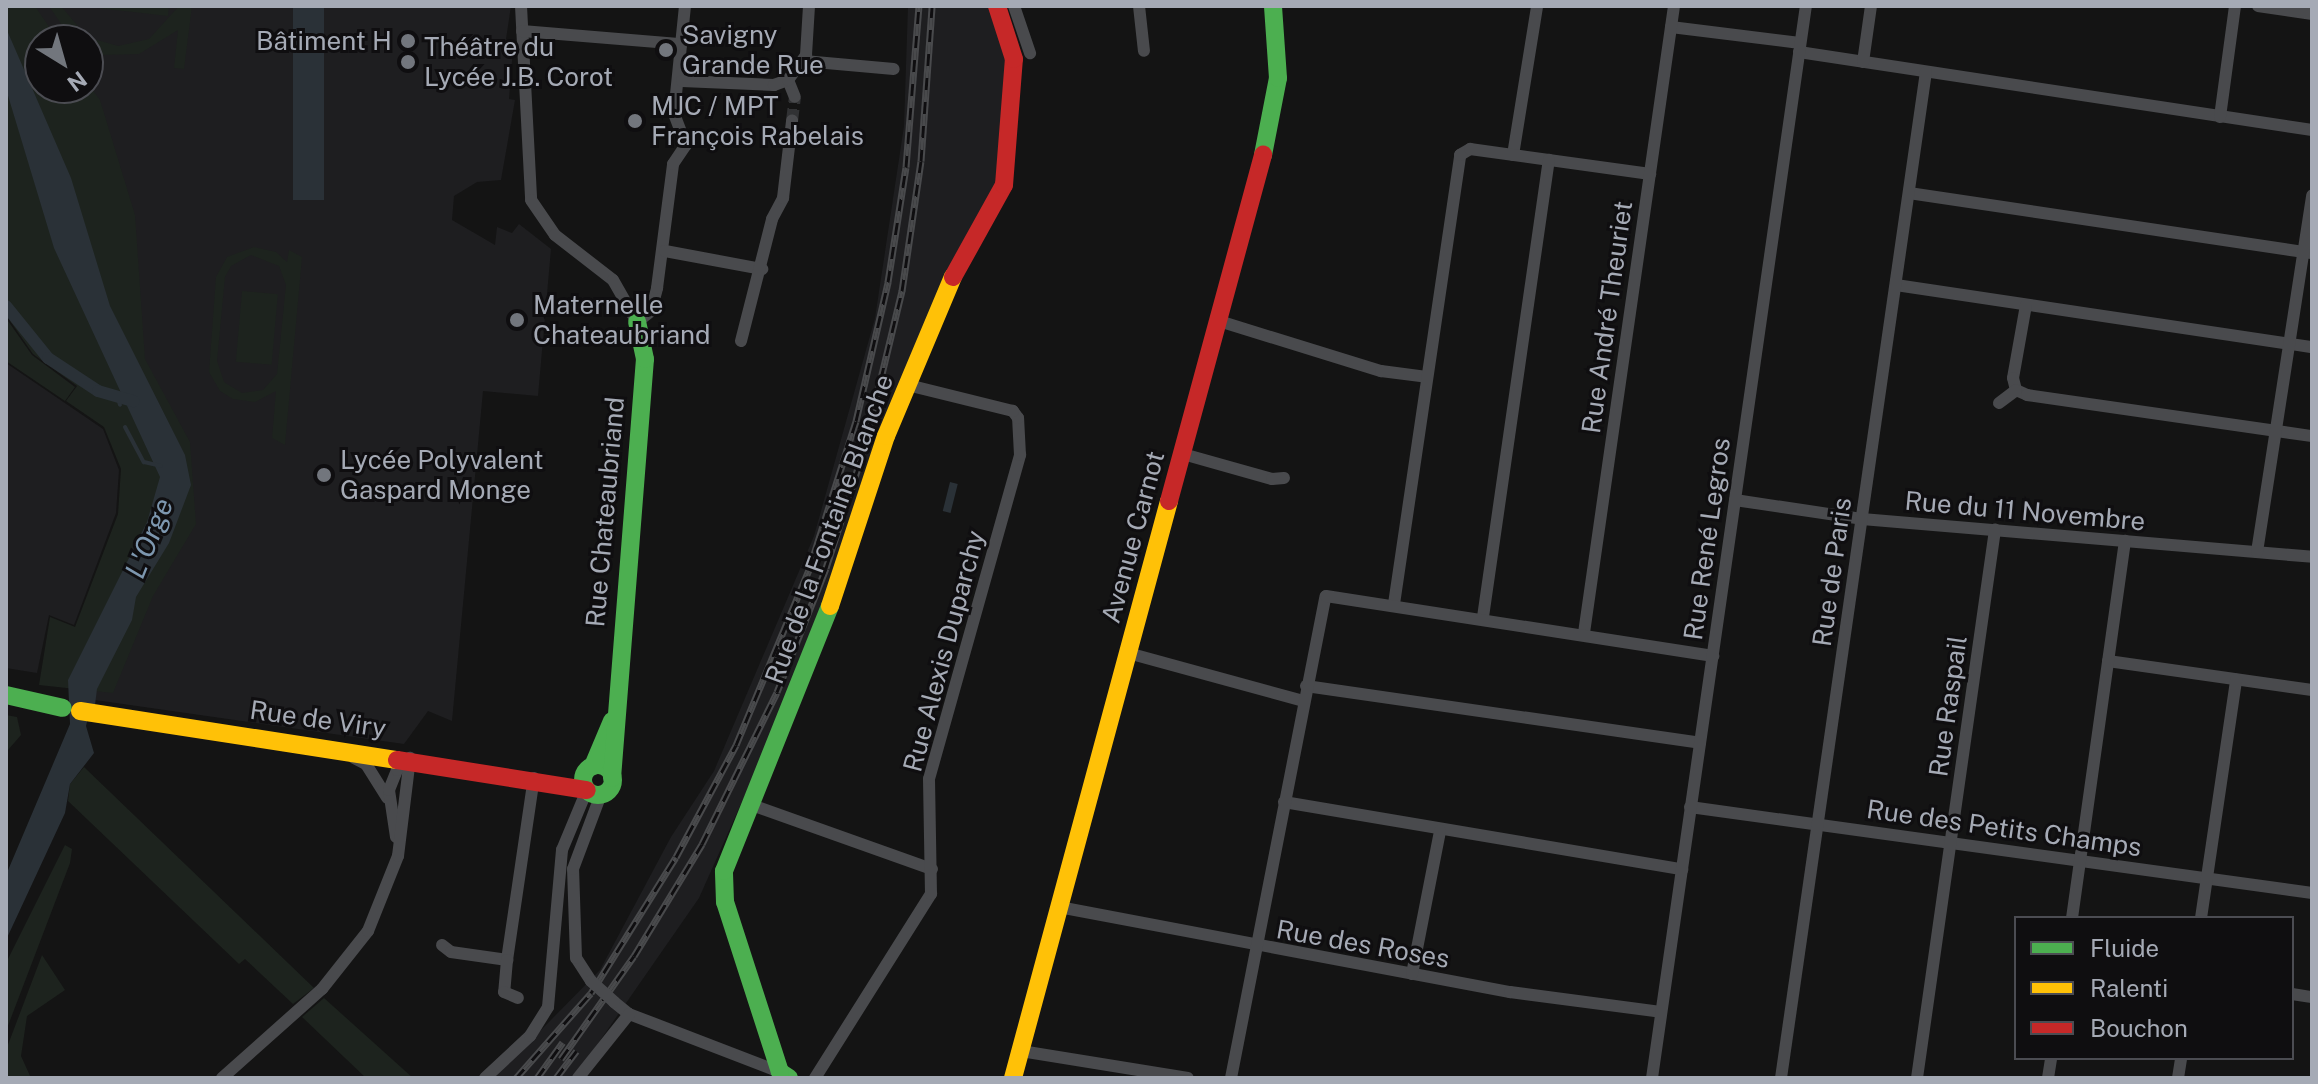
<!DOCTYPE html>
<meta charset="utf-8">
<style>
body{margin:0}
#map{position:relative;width:2318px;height:1084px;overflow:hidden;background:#141414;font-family:"Public Sans",sans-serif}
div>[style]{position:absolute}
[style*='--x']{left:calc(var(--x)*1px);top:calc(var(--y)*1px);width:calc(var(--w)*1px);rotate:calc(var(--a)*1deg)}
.built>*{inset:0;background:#1e1e20}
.green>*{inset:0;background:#1d231e;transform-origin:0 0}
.water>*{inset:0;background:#2a3137;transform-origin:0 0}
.stream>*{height:4px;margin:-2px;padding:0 2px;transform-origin:2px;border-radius:2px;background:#2a3137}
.canal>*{height:12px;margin:-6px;padding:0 6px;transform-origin:6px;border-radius:6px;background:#2a3137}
.street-tunnel>*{height:12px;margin-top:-6px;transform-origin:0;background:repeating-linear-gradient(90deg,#313234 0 12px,transparent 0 18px)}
.street>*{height:12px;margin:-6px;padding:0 6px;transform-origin:6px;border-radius:6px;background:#494a4d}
.fast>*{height:18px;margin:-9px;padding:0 9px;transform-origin:9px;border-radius:9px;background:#4caf50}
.fast>.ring{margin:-9px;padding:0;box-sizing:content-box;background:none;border:18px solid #4caf50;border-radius:50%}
.slow>*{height:18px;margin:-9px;padding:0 9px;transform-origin:9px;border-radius:9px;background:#ffc107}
.jam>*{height:18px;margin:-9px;padding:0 9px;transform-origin:9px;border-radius:9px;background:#c62828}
.rail>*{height:7px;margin-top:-3.5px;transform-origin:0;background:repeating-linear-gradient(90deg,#0f0e10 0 12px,#494a4c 0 24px);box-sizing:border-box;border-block:2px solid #494a4c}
.street-bridge>*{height:12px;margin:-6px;padding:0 6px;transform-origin:6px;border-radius:6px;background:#494a4d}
.dots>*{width:22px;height:22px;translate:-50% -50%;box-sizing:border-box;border:4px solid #0f0e10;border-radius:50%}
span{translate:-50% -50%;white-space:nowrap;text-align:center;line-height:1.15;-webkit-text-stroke:6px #0f0e10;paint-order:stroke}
.poi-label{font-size:26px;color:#a5aab5}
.left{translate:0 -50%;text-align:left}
.right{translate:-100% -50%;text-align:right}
.street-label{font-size:26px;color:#a5aab5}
.water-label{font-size:28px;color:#7d97af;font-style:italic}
.frame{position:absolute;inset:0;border:8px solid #a5aab5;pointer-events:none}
.legend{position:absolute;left:2014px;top:916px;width:280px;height:144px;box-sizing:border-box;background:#0f0e10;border:2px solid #4b4c52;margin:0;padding:10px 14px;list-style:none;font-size:24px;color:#a5aab5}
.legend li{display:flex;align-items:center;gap:16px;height:40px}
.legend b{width:40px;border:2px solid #4b4c52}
.north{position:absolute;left:24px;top:24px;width:80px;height:80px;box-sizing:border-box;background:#0f0e10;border:2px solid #4b4c52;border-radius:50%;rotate:143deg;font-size:22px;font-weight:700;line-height:32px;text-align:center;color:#a5aab5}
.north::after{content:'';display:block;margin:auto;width:28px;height:36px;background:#72767d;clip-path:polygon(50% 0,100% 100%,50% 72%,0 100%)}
</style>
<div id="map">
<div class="built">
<div style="clip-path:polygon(evenodd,6px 6px,511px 6px,506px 39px,513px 48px,509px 99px,515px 100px,501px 180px,477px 182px,454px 196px,452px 220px,495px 245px,497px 227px,512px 233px,519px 224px,551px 249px,538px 396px,483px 391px,452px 721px,428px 711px,404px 744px,81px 698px,172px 501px,6px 6px,40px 40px,88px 40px,88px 88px,40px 88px,40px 40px)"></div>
<div style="clip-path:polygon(908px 6px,988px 6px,1009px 59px,1000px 183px,857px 508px,794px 685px,699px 898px,574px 1078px,494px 1078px,600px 970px,671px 837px,714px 771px,814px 536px,875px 318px,904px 126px)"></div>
<div style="clip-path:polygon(6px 363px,103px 429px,119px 470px,116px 513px,74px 625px,49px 615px,37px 673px,6px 668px)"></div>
</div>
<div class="green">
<div style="clip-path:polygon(6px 6px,35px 6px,58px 40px,40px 40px,40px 88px,88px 88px,88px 84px,100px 100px,135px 215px,145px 359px,190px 442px,196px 524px,153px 596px,113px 693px,39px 685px,50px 617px,75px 627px,118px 514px,121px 469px,104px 427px,66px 401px,77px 386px,33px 354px,6px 315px)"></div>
<div style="clip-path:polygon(49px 6px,61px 6px,87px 37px,118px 46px,149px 39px,179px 6px,192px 6px,184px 69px,174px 68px,178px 30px,139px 54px,103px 55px,88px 49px,88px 40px,70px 37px)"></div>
<div style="clip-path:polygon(80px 6px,169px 6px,168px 16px)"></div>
<div style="clip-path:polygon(evenodd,254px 247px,276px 252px,287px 262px,289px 250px,302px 257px,285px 445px,272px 438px,276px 391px,255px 402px,233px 399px,220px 391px,209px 372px,216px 277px,227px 257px,254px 247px,251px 255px,279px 266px,286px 285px,277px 374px,263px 390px,242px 393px,224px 382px,217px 361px,225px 277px,231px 266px,251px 255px)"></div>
<div style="left:242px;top:291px;width:36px;height:71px;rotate:5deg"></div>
<div style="clip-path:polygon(6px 318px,32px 355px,75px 387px,65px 401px,6px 361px)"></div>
<div style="clip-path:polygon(6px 715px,17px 717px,21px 735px,8px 750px)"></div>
<div style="clip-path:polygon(84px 767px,314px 988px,293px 1004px,245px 959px,239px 964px,68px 801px,70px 784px)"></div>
<div style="clip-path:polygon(65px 845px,72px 849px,70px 863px,6px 1031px,6px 963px)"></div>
<div style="clip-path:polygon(42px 955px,65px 990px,27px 1016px,21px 1056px,31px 1078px,6px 1078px,6px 1050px)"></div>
<div style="clip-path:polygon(324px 998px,413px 1078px,366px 1078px,302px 1017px)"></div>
</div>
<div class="water">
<div style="left:293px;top:6px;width:31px;height:194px"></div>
<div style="clip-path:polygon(6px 28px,71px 178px,110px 306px,185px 455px,191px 485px,169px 543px,136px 597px,132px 620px,97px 689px,94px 713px,89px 713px,86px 726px,94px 753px,70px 784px,65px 813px,6px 940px,6px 875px,70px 724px,68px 680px,147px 522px,160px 477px,54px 248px,6px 89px)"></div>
<div style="left:950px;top:482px;width:8px;height:30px;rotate:14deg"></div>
</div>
<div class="stream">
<div style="--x:118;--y:398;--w:7;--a:74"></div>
<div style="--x:125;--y:427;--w:40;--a:62"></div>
<div style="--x:144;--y:462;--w:17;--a:13"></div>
</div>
<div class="canal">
<div style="--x:6;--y:306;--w:67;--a:51.1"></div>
<div style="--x:48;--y:358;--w:60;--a:33.4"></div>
<div style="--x:98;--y:391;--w:37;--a:16"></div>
</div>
<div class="street-tunnel">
<div style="--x:792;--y:121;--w:24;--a:-83"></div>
</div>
<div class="street">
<div style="--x:521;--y:6;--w:194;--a:87"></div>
<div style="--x:531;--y:200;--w:42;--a:55.6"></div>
<div style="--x:555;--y:235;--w:73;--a:37.8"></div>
<div style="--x:613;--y:280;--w:48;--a:60.3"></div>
<div style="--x:637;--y:322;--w:18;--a:-38"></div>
<div style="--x:651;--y:311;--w:24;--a:-75"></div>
<div style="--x:657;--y:288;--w:125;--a:-82.6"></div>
<div style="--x:673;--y:164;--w:23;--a:-56"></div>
<div style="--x:686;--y:145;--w:33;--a:-111"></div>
<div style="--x:674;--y:114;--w:109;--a:-84.2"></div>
<div style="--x:1014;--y:6;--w:50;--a:71.2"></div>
<div style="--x:1139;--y:6;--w:45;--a:83.7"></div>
<div style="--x:2258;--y:6;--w:55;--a:8.4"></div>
<div style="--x:1671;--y:27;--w:130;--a:7.1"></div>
<div style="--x:522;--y:31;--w:160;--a:4.7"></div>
<div style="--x:1799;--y:52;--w:519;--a:8.65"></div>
<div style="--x:804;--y:61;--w:90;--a:5.1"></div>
<div style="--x:1863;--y:62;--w:57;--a:-81.9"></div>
<div style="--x:788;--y:80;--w:18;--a:68"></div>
<div style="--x:682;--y:81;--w:92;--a:2.5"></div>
<div style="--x:774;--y:85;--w:15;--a:-20"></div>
<div style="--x:788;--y:80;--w:31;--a:-54"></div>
<div style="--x:806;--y:55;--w:49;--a:-86.5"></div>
<div style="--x:2220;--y:117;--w:112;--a:-82.3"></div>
<div style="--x:1513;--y:155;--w:151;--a:-80.8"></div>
<div style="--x:1909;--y:193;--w:407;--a:8.5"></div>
<div style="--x:665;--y:251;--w:99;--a:10.5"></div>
<div style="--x:1896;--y:285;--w:421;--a:8.5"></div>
<div style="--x:2026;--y:305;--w:74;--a:100.1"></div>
<div style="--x:2013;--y:378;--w:12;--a:76"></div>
<div style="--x:2016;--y:390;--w:12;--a:24"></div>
<div style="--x:2027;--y:395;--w:288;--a:8.2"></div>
<div style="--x:1219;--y:321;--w:170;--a:17.2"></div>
<div style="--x:1381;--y:371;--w:46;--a:7.4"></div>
<div style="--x:741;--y:341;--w:126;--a:-75.7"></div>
<div style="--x:772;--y:219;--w:24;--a:-62"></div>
<div style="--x:783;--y:198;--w:78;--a:-83.3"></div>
<div style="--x:1999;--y:403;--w:21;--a:-37"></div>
<div style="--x:1183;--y:454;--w:92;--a:15.7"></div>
<div style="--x:1272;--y:479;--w:12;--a:-5"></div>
<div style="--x:1735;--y:500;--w:128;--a:8.5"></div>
<div style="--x:1862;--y:519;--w:452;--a:4.8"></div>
<div style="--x:2257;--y:552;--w:361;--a:-81.2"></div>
<div style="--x:1394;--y:604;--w:454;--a:-81.6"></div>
<div style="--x:1460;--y:155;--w:12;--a:-31"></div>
<div style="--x:1470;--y:149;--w:182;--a:7.9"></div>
<div style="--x:1483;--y:617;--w:462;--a:-81.8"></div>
<div style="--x:1584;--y:633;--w:633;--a:-81.83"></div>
<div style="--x:1128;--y:653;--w:181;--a:15.3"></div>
<div style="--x:2108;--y:661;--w:206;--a:8.1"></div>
<div style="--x:1306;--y:686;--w:398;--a:8.2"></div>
<div style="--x:354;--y:758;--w:13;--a:27"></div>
<div style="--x:366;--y:764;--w:40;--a:58"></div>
<div style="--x:1284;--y:802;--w:404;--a:9.6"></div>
<div style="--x:752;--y:805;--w:191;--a:19.6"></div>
<div style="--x:1690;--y:807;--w:628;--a:7.87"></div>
<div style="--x:396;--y:837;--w:48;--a:-98.5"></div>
<div style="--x:389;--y:790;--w:22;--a:-68"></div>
<div style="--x:397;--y:770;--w:16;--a:-43"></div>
<div style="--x:1059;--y:907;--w:459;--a:10.7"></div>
<div style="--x:1510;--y:992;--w:152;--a:7.5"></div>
<div style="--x:2072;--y:918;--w:381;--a:-82"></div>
<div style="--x:2201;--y:918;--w:241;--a:-81.6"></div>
<div style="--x:442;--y:945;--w:11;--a:38"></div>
<div style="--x:451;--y:952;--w:57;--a:8.1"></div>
<div style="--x:507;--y:960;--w:184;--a:-81.6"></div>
<div style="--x:507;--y:960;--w:32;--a:95"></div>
<div style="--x:504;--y:992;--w:15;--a:23"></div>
<div style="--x:1412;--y:974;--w:146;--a:-78.9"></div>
<div style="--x:591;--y:981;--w:27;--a:-123"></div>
<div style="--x:576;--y:958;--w:89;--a:-91.9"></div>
<div style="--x:573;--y:869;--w:80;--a:-69.5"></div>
<div style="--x:2292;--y:994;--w:20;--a:9"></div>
<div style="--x:614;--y:1002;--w:19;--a:39"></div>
<div style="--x:629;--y:1014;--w:162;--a:21"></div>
<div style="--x:1021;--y:1051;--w:169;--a:9.2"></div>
<div style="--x:222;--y:1078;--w:134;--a:-41.7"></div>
<div style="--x:322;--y:989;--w:74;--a:-51.6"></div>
<div style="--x:368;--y:931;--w:81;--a:-68.2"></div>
<div style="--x:398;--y:856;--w:99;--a:-83"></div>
<div style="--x:485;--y:1078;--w:62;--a:-43"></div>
<div style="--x:530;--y:1036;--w:34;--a:-58"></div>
<div style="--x:548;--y:1007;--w:158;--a:-84.9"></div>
<div style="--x:562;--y:850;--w:65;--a:-67.4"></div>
<div style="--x:578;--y:1078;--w:82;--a:-51.4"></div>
<div style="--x:815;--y:1078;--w:218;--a:-57.8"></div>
<div style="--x:931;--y:894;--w:115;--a:-91"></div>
<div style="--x:929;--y:779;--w:337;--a:-74.3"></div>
<div style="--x:1020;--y:455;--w:37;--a:-93"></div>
<div style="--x:1018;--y:418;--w:9;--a:-126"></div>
<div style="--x:1013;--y:411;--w:108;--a:-166.1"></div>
<div style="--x:1231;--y:1078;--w:491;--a:-78.9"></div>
<div style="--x:1326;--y:596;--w:392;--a:8.8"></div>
<div style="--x:1652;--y:1078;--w:1083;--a:-81.83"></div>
<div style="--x:1781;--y:1078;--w:1016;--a:-81.8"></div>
<div style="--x:1917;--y:1078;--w:554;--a:-81.9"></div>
<div style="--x:2048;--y:1078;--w:20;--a:-81"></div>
<div style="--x:2178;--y:1078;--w:20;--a:-81"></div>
</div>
<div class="fast">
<div style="--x:1263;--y:155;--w:78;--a:-79"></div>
<div style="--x:1278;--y:78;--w:72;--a:-94"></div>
<div style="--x:6;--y:695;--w:58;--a:12.8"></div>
<div class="ring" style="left:583px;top:765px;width:12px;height:12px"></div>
<div style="--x:593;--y:766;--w:49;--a:-67.1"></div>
<div style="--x:612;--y:778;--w:420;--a:-85.5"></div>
<div style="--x:645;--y:359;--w:38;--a:-102"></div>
<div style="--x:789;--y:1078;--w:11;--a:-146"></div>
<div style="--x:780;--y:1072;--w:179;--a:-107.9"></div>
<div style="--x:725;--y:902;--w:31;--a:-92"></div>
<div style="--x:724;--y:871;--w:285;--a:-68.2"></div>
</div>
<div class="slow">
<div style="--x:830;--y:606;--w:179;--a:-71.8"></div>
<div style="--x:886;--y:436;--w:173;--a:-67.2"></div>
<div style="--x:80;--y:711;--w:321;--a:8.8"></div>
<div style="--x:1013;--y:1078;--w:598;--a:-74.87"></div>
</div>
<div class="jam">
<div style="--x:953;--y:277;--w:105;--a:-61"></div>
<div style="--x:1004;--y:185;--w:126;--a:-85.5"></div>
<div style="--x:1014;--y:59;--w:56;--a:-107.8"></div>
<div style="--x:1169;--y:501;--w:359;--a:-74.8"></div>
<div style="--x:397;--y:760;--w:192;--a:9"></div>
</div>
<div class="rail">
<div style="--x:561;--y:1059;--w:126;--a:-54.7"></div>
<div style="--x:634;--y:956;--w:131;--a:-58.7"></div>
<div style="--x:702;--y:844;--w:169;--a:-63.7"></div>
<div style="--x:777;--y:692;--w:133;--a:-68.4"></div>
<div style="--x:826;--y:568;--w:125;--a:-72.3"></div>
<div style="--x:864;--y:449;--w:163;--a:-76.5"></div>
<div style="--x:902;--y:291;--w:131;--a:-81.7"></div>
<div style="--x:921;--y:161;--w:155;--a:-85.9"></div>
<div style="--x:516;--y:1078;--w:113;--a:-48.6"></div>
<div style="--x:591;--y:993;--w:160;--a:-58"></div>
<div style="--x:676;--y:857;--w:127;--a:-61.8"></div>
<div style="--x:736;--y:745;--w:190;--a:-67.4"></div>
<div style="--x:809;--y:570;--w:156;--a:-72.5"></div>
<div style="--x:856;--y:421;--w:143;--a:-77"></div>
<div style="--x:888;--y:282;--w:116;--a:-81.1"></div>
<div style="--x:906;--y:167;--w:162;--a:-85.4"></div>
<div style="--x:537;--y:1078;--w:44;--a:-54.2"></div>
<div style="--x:556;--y:1078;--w:34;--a:-53"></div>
</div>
<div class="street-bridge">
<div style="--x:591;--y:981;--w:31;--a:42"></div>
</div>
<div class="dots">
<div style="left:408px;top:41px;background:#72767d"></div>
<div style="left:666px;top:50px;background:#72767d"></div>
<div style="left:408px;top:62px;background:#72767d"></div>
<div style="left:635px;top:121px;background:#72767d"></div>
<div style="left:517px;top:320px;background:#72767d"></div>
<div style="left:324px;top:475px;background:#72767d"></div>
</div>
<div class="poi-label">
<span class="left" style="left:682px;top:50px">Savigny<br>Grande Rue</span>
<span class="right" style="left:392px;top:41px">Bâtiment H</span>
<span class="left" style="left:424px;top:62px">Théâtre du<br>Lycée J.B. Corot</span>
<span class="left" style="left:651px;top:121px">MJC / MPT<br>François Rabelais</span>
<span class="left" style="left:533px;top:320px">Maternelle<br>Chateaubriand</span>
<span class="left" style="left:340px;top:475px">Lycée Polyvalent<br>Gaspard Monge</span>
</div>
<div class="street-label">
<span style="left:1607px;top:317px;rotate:-82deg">Rue André Theuriet</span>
<span style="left:2025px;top:511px;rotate:5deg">Rue du 11 Novembre</span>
<span style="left:605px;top:512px;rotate:-85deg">Rue Chateaubriand</span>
<span style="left:829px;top:529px;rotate:-70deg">Rue de la Fontaine Blanche</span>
<span style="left:1133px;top:537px;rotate:-75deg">Avenue Carnot</span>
<span style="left:1707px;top:539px;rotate:-82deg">Rue René Legros</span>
<span style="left:1832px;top:572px;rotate:-82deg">Rue de Paris</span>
<span style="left:944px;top:651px;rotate:-75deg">Rue Alexis Duparchy</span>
<span style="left:1948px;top:706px;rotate:-82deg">Rue Raspail</span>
<span style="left:318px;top:719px;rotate:8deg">Rue de Viry</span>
<span style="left:2004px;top:828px;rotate:8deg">Rue des Petits Champs</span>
<span style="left:1363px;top:944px;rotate:10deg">Rue des Roses</span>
</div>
<div class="water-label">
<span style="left:149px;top:538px;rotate:-68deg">L'Orge</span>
</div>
<div class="frame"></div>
<ul class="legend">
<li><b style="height:10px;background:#4caf50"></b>Fluide</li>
<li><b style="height:10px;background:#ffc107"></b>Ralenti</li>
<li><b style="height:10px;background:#c62828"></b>Bouchon</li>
</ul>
<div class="north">N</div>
</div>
